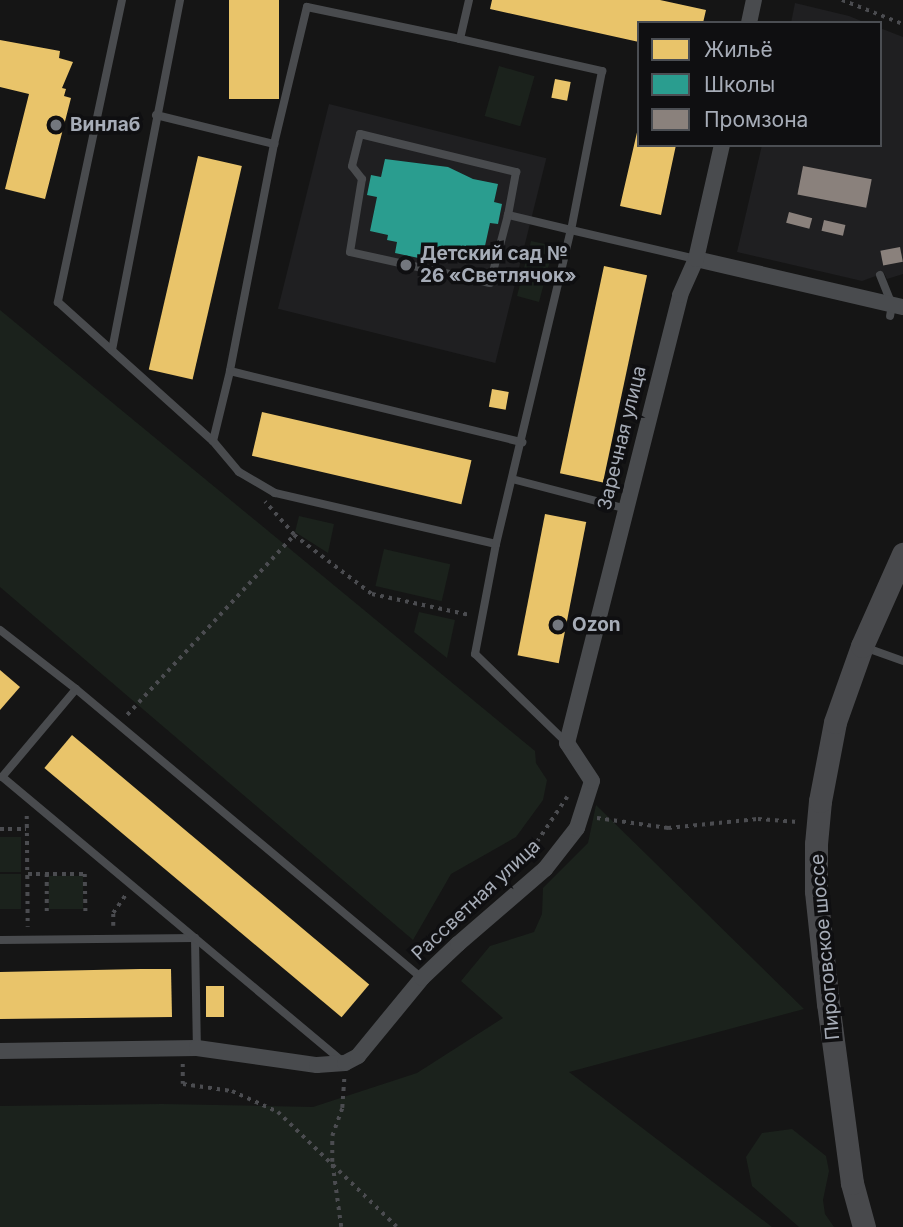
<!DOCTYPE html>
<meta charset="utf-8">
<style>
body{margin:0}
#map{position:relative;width:903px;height:1227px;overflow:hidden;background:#151515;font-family:Inter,sans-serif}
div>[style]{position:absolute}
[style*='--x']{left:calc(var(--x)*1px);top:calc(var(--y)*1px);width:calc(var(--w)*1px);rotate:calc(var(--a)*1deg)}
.built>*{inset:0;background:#1f1f21;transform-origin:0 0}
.green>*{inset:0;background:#1b221c;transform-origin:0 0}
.homes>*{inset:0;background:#e9c46a;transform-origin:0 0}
.schools>*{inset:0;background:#2a9d8f}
.industry>*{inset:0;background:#8a817c;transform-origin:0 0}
.path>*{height:3.5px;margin-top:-1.75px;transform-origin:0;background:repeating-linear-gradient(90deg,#4b4c50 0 3.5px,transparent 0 8.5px)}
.service>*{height:8px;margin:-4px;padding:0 4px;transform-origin:4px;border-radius:4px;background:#494b4e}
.minor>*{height:16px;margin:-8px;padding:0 8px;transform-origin:8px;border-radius:8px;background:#494b4e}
.secondary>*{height:23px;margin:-11.5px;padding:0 11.5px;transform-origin:11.5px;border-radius:11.5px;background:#48494c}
.dots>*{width:19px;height:19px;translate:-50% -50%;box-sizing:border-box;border:4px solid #0f0f11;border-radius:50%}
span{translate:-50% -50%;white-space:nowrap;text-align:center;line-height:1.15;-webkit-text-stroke:7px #0f0f11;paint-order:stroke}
.poi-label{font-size:19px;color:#a6acb7;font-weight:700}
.left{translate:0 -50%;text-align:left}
.street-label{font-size:19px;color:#a6acb7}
.legend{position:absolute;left:637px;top:21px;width:245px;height:126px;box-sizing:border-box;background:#0f0f11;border:2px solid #4b4e53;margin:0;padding:9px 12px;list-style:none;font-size:21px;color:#a6acb7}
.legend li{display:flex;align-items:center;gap:14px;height:35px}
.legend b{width:35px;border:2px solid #4b4e53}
</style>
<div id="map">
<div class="built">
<div style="clip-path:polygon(795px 3px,849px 16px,866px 23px,791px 23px)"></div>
<div style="clip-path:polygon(880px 28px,903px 37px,903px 274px,887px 279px,884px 273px,862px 281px,737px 252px,762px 145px,880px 145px)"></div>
<div style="left:329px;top:104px;width:224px;height:211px;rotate:14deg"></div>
</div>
<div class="green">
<div style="left:499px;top:66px;width:37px;height:52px;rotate:16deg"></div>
<div style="clip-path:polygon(531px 241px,545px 244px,552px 253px,539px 302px,517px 296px)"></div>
<div style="clip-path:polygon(0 310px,535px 751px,536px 763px,547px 780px,543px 800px,516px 837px,451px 874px,413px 940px,0 587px)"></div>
<div style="clip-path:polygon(299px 516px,334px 524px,328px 553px,295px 532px)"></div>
<div style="left:384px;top:549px;width:68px;height:38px;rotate:13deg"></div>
<div style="clip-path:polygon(419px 612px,455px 620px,447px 658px,414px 632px)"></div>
<div style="clip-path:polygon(596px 805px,804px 1009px,569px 1072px,772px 1227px,0 1227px,0 1106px,162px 1104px,313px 1107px,417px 1073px,503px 1018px,461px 981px,490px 946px,534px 932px,542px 914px,543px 888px,588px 843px)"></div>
<div style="left:0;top:837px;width:21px;height:35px"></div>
<div style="left:0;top:874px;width:21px;height:35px"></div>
<div style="left:49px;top:876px;width:34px;height:33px"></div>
<div style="clip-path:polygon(792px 1129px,826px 1156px,829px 1171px,823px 1200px,825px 1214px,834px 1227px,799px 1227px,752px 1186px,746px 1157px,762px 1133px)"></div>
</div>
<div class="homes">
<div style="left:229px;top:0;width:50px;height:99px"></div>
<div style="clip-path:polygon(492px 0,660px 0,706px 10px,703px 23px,639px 23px,639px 42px,490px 9px)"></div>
<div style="clip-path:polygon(0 40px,60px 51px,59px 58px,73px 62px,62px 88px,66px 89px,64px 96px,71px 98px,45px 199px,5px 189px,29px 94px,0 87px)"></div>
<div style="left:555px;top:79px;width:16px;height:19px;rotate:11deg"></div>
<div style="clip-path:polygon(638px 128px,639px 145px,676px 145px,661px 215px,620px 206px)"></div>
<div style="left:198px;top:156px;width:45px;height:219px;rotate:13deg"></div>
<div style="left:604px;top:266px;width:44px;height:212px;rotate:12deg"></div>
<div style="left:492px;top:389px;width:17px;height:18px;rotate:10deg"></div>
<div style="left:262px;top:412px;width:215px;height:45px;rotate:13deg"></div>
<div style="left:545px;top:514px;width:42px;height:144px;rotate:11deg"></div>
<div style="clip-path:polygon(0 670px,20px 687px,0 710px)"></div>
<div style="left:72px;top:735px;width:388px;height:43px;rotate:40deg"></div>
<div style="clip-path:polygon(140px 969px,171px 969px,172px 1017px,0 1019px,0 972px)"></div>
<div style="left:206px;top:986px;width:18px;height:31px"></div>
</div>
<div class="schools">
<div style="clip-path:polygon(385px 159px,448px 167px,473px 179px,498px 184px,494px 202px,502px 204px,498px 224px,490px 223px,483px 255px,462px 251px,461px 256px,430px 249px,428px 260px,395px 253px,397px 242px,387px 240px,388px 235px,370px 231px,377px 197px,367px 195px,371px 175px,381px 177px)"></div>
</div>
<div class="industry">
<div style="left:803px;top:166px;width:70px;height:29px;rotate:11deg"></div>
<div style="left:789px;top:212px;width:24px;height:11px;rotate:15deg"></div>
<div style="left:824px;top:220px;width:22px;height:11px;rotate:13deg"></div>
<div style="left:900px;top:247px;width:15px;height:20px;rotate:79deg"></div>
</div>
<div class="path">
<div style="--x:842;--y:0;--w:66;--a:21.5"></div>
<div style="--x:294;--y:535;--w:98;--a:37.1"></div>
<div style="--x:372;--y:594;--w:100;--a:12.1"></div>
<div style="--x:127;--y:715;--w:246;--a:-47.1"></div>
<div style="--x:294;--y:535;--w:44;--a:-131.3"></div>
<div style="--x:27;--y:816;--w:111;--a:89.5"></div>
<div style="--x:597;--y:818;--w:72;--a:8"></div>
<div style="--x:668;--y:828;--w:90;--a:-5.7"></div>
<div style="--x:758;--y:819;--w:40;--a:4.3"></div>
<div style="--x:0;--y:829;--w:26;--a:0"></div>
<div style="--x:28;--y:874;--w:57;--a:0"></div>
<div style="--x:85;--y:874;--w:39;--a:89"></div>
<div style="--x:47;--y:874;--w:40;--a:90"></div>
<div style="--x:467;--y:912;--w:19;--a:-55"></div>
<div style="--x:478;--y:896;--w:72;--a:-41"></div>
<div style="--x:532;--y:849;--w:63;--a:-56.1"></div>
<div style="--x:113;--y:926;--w:13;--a:-90"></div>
<div style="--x:113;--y:913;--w:21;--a:-55"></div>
<div style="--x:183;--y:1064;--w:20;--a:90"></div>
<div style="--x:183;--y:1084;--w:49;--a:8.1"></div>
<div style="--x:232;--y:1091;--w:51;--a:24.5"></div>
<div style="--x:278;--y:1112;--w:165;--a:44"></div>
<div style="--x:341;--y:1227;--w:66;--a:-97.9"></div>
<div style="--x:332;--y:1162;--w:26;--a:-90"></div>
<div style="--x:332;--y:1136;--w:30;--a:-70"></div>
<div style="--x:342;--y:1108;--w:29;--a:-86"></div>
</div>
<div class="service">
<div style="--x:122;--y:0;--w:309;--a:102"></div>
<div style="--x:58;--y:302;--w:208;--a:41.9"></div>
<div style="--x:469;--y:0;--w:40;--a:103"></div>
<div style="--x:460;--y:39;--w:146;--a:12.7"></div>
<div style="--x:602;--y:71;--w:162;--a:101"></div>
<div style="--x:571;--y:230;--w:65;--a:-166.6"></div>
<div style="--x:508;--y:215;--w:70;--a:104.8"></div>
<div style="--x:490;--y:283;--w:143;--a:-167.5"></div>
<div style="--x:350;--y:252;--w:74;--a:-80.7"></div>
<div style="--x:362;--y:179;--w:16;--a:-128"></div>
<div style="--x:352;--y:166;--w:33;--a:-76"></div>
<div style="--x:360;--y:134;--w:161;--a:13.7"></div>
<div style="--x:516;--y:172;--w:44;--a:100.5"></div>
<div style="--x:156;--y:115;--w:122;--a:13.8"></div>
<div style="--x:274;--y:144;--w:231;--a:101"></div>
<div style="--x:274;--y:144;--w:141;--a:-76.5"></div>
<div style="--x:307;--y:7;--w:156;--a:11.8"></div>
<div style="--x:880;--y:275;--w:32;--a:68"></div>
<div style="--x:892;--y:305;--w:11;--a:100"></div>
<div style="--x:112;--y:350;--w:357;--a:-79"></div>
<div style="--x:512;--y:479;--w:119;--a:14.6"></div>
<div style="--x:496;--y:544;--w:227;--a:-167"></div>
<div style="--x:275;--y:493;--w:42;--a:-149.7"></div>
<div style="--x:239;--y:472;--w:40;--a:-130"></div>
<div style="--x:213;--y:441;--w:72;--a:-76.3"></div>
<div style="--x:230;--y:371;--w:301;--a:13.7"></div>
<div style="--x:0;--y:630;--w:96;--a:37.8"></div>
<div style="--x:864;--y:647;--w:41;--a:19.7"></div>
<div style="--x:567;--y:743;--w:128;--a:-135.9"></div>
<div style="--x:475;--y:654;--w:112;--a:-79.2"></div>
<div style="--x:496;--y:544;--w:323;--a:-76.6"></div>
<div style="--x:571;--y:230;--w:128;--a:13.1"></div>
<div style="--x:0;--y:940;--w:195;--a:-0.6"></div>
<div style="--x:195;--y:938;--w:110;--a:89"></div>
<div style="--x:342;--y:1061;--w:443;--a:-140.1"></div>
<div style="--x:2;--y:777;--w:115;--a:-49.9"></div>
<div style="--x:76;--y:689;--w:451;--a:39.9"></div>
</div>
<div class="minor">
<div style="--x:749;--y:23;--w:24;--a:-78"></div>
<div style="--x:696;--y:259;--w:212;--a:13.1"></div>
<div style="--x:0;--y:1051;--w:197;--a:-0.9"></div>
<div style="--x:197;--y:1048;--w:121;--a:8.1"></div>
<div style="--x:317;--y:1065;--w:28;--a:-4"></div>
<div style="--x:345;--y:1063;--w:15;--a:-28"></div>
<div style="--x:358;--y:1056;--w:101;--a:-50.6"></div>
<div style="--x:422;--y:978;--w:50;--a:-43.4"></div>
<div style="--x:458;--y:944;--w:115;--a:-40.8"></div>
<div style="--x:545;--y:869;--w:52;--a:-52"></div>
<div style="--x:577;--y:828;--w:49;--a:-72.3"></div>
<div style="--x:592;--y:781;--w:45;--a:-123.3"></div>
<div style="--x:567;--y:743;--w:462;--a:-75.8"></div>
<div style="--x:680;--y:295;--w:39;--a:-66"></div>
<div style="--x:696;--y:259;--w:117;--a:-77.2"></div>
</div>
<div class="secondary">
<div style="--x:864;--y:1227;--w:46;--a:-105.3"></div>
<div style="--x:852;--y:1183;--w:181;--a:-97.6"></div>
<div style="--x:828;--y:1004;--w:114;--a:-96.1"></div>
<div style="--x:816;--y:891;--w:47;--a:-90"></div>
<div style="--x:816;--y:844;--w:43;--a:-84.7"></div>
<div style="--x:820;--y:801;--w:80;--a:-79.2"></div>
<div style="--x:835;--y:722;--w:81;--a:-70.4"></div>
<div style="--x:862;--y:646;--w:101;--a:-66"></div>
</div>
<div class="dots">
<div style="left:56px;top:125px;background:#73777e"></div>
<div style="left:406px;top:265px;background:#73777e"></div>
<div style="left:558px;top:625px;background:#73777e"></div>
</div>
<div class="poi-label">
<span class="left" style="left:70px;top:125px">Винлаб</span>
<span class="left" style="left:420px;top:265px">Детский сад №<br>26 «Светлячок»</span>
<span class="left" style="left:572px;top:625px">Ozon</span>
</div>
<div class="street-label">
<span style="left:622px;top:438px;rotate:-76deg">Заречная улица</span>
<span style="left:476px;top:900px;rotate:-43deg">Рассветная улица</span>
<span style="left:825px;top:947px;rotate:-95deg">Пироговское шоссе</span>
</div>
<ul class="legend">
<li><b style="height:19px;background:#e9c46a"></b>Жильё</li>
<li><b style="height:19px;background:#2a9d8f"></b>Школы</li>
<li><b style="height:19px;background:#8a817c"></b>Промзона</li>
</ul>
</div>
